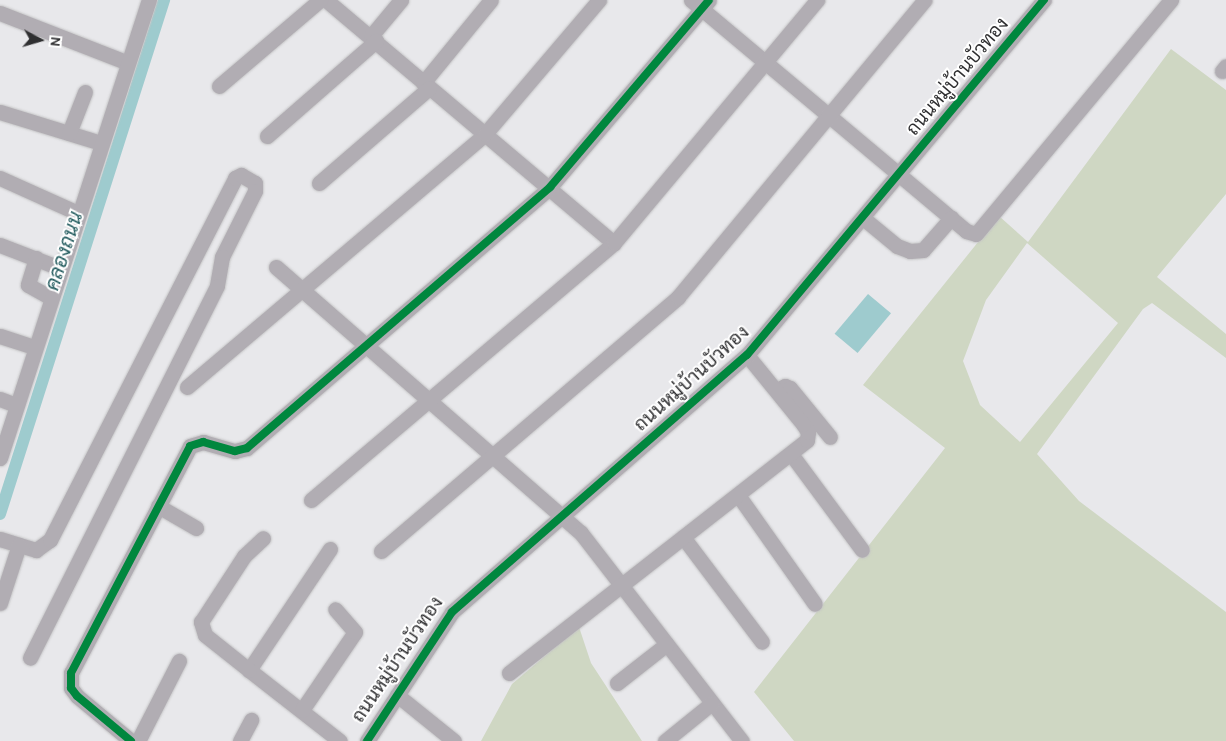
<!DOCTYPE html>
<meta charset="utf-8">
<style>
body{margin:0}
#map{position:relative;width:1226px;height:741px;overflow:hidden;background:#e8e8eb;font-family:Karla,Sarabun,sans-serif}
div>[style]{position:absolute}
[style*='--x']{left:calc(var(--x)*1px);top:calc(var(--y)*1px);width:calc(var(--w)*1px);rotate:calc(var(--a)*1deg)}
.green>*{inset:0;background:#cfd7c3}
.water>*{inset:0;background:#9ecbce;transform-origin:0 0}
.canal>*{height:12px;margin:-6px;padding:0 6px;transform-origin:6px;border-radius:6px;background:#9ecbce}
.roads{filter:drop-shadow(0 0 1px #c4c4c5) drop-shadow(0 0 1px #c4c4c5)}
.minor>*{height:15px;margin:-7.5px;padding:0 7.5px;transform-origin:7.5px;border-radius:7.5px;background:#b1adb3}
.cycleway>*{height:8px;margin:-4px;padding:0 4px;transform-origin:4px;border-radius:4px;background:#00873e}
span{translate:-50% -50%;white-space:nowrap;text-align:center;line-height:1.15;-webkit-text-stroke:4px #fff;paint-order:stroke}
.street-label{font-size:19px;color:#2f2f31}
.water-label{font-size:20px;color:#245c5f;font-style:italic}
.north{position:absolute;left:15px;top:15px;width:50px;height:50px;-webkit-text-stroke:4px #fff;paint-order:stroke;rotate:96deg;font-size:14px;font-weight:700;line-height:20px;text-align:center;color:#2f2f31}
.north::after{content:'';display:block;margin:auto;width:18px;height:22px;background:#2f2f31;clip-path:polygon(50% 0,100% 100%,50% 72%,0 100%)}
</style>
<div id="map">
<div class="green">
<div style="clip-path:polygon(evenodd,1171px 49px,1226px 90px,1226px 194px,1157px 277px,1226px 334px,1226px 358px,1152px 303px,1143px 309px,1037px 454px,1079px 501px,1226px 612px,1226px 741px,794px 741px,754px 692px,945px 448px,863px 385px,999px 216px,1028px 242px,1171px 49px,1027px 243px,1118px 323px,1020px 442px,980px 405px,963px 361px,986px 300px,1027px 243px)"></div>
<div style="clip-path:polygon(579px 627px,591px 663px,642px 741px,481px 741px,512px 684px)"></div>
</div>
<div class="water">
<div style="left:868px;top:294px;width:30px;height:52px;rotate:40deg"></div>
</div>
<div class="canal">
<div style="--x:0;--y:514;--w:540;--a:-72.3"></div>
</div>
<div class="roads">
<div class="minor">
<div style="--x:326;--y:0;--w:377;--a:40.2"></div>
<div style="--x:691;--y:0;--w:359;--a:40"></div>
<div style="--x:966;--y:231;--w:10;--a:17"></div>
<div style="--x:976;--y:234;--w:305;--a:-50.2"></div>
<div style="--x:0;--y:13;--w:137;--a:21.3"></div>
<div style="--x:371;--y:36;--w:47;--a:-50.2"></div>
<div style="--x:1222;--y:71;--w:6;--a:-51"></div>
<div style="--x:423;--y:83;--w:107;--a:-50.7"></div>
<div style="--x:219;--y:86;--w:133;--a:-40.4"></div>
<div style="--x:0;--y:112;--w:106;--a:17.1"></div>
<div style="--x:69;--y:133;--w:44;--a:-68.7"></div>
<div style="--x:267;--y:136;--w:145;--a:-41.1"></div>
<div style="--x:0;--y:178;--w:85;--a:24.2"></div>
<div style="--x:319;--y:183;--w:145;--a:-40.8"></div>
<div style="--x:863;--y:218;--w:44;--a:39.5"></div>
<div style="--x:897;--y:246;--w:14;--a:21"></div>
<div style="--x:910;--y:251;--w:13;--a:-4"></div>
<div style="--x:923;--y:250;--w:43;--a:-48.8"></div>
<div style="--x:0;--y:245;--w:64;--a:21"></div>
<div style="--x:36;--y:258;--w:28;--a:107"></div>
<div style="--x:28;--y:285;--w:25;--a:29"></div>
<div style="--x:276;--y:267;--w:405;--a:41.1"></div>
<div style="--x:581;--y:533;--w:263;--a:52.3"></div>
<div style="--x:0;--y:336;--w:36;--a:18"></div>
<div style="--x:187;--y:387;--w:391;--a:-40.3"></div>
<div style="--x:485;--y:134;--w:176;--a:-49.6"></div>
<div style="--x:777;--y:390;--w:9;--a:-27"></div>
<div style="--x:785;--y:386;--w:5;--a:22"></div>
<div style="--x:790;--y:388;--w:63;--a:50.8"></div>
<div style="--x:0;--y:399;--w:17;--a:21"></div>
<div style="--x:791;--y:454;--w:119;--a:53.5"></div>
<div style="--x:0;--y:458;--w:482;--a:-72"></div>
<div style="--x:738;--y:495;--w:133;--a:54.8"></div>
<div style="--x:311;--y:500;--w:397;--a:-40.3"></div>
<div style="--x:614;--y:243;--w:317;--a:-50.1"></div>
<div style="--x:158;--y:506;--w:44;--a:30.1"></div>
<div style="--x:683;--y:537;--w:131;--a:53"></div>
<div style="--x:0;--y:539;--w:38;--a:17"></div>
<div style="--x:36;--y:550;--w:17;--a:-36"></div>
<div style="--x:50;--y:540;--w:407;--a:-62.9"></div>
<div style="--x:235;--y:178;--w:7;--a:-27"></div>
<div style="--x:241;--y:175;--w:16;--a:30"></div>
<div style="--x:255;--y:183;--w:8;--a:90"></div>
<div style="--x:255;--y:191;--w:74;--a:116.6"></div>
<div style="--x:222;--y:257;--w:29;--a:100"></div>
<div style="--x:217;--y:286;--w:416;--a:116.7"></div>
<div style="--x:330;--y:549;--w:146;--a:123.8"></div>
<div style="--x:249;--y:670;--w:115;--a:38"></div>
<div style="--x:381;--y:551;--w:391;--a:-40.5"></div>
<div style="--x:678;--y:297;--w:386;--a:-50.3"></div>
<div style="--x:0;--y:603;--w:61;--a:-71.9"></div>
<div style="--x:249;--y:670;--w:56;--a:-141.5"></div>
<div style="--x:205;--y:635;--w:14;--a:-107"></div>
<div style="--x:201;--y:622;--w:79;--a:-56.9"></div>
<div style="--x:244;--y:556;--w:26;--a:-43"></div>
<div style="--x:509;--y:673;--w:378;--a:-38"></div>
<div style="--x:807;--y:440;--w:8;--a:-83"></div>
<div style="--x:808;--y:432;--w:9;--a:-122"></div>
<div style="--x:803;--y:424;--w:89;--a:-129.1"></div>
<div style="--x:617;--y:683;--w:63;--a:-38"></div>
<div style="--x:397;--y:695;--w:73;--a:38.9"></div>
<div style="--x:302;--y:710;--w:94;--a:-55.8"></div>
<div style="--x:355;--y:632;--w:30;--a:-131"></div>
<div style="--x:131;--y:741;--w:70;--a:-140.2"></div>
<div style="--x:77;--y:696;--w:10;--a:-127"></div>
<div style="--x:71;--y:688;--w:15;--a:-90"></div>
<div style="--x:71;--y:673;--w:256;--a:-62.3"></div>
<div style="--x:190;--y:446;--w:14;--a:-17"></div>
<div style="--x:203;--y:442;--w:33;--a:16"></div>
<div style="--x:235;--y:451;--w:12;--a:-14"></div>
<div style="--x:247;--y:448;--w:400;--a:-40.7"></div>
<div style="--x:550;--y:187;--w:245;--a:-49.6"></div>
<div style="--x:138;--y:741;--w:90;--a:-62.9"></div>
<div style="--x:240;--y:741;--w:24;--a:-62"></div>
<div style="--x:367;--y:741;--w:154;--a:-56.6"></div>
<div style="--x:452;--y:612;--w:391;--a:-41.1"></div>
<div style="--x:747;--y:355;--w:463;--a:-50.1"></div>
<div style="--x:665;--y:741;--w:60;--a:-39"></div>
</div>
</div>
<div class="cycleway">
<div style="--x:131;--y:741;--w:70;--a:-140.2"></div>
<div style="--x:77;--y:696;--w:10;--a:-127"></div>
<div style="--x:71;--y:688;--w:15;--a:-90"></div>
<div style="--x:71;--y:673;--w:256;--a:-62.3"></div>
<div style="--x:190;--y:446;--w:14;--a:-17"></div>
<div style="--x:203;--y:442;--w:33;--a:16"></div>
<div style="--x:235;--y:451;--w:12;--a:-14"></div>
<div style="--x:247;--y:448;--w:400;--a:-40.7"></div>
<div style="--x:550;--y:187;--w:245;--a:-49.6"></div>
<div style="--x:367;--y:741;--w:154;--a:-56.6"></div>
<div style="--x:452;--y:612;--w:391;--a:-41.1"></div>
<div style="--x:747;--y:355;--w:463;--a:-50.1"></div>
</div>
<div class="street-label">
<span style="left:958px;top:77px;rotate:-50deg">ถนนหมู่บ้านบัวทอง</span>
<span style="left:692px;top:379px;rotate:-42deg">ถนนหมู่บ้านบัวทอง</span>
<span style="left:398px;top:660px;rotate:-56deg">ถนนหมู่บ้านบัวทอง</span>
</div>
<div class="water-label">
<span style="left:64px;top:251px;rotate:-72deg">คลองถนน</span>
</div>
<div class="north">N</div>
</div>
